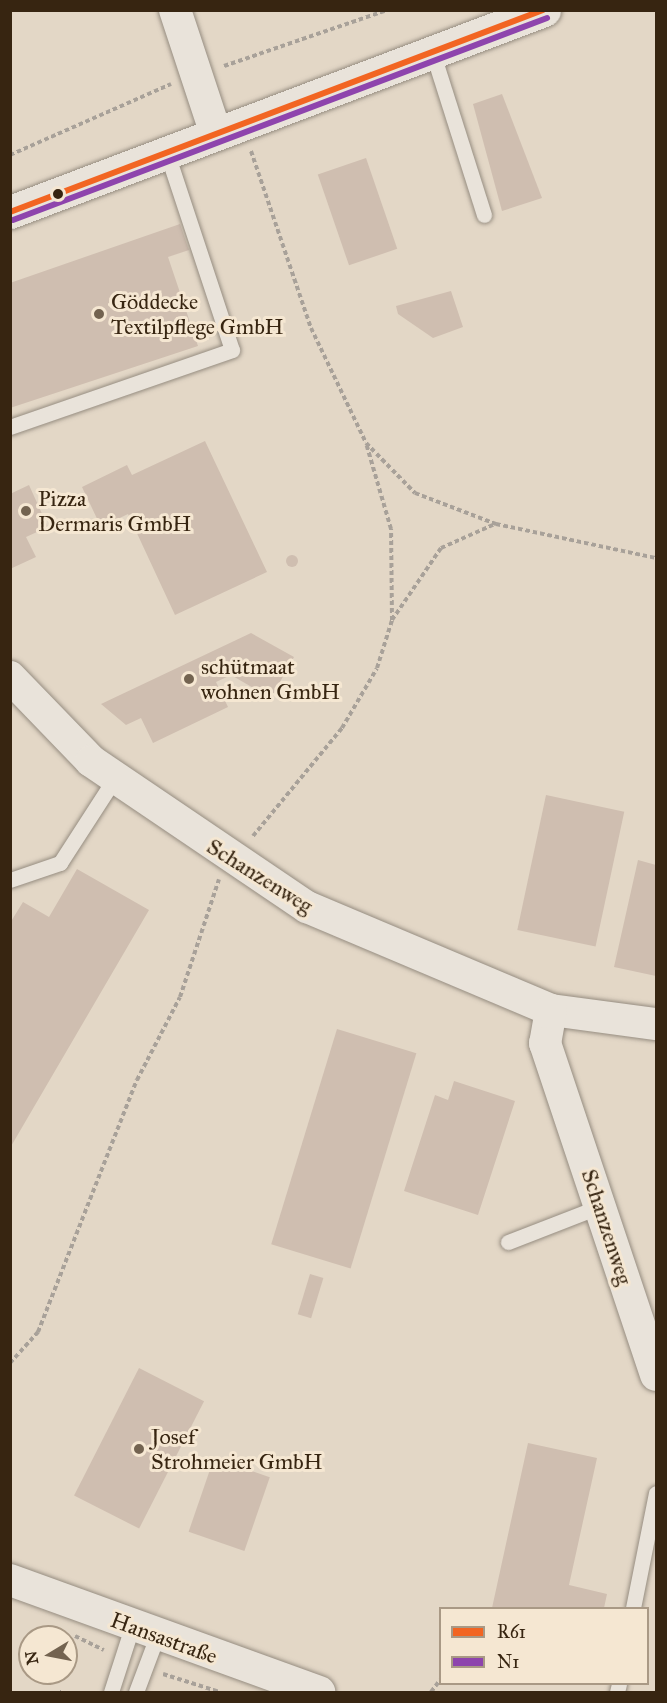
<!DOCTYPE html>
<meta charset="utf-8">
<style>
body{margin:0}
#map{position:relative;width:667px;height:1703px;overflow:hidden;background:#e3d7c6;font-family:"IM FELL Great Primer",serif}
div>[style]{position:absolute}
[style*='--x']{left:calc(var(--x)*1px);top:calc(var(--y)*1px);width:calc(var(--w)*1px);rotate:calc(var(--a)*1deg)}
.building>*{inset:0;background:#cfbeb0;transform-origin:0 0}
.round{border-radius:50%}
.path>*{height:4px;margin-top:-2px;transform-origin:0;background:repeating-linear-gradient(90deg,#a8a199 0 4.5px,transparent 0 7.5px)}
.roads{filter:drop-shadow(0 0 2px #968d81) drop-shadow(0 0 2px #968d81)}
.service>*{height:15px;margin:-7.5px;padding:0 7.5px;transform-origin:7.5px;border-radius:7.5px;background:#e9e3da}
.minor>*{height:32px;margin:-16px;padding:0 16px;transform-origin:16px;border-radius:16px;background:#e9e3da}
.tertiary>*{height:33px;margin:-16.5px;padding:0 16.5px;transform-origin:16.5px;border-radius:16.5px;background:#e9e3da}
.bus-1>*{height:6px;margin:-3px;padding:0 3px;transform-origin:3px;border-radius:3px;background:#f26522}
.bus-2>*{height:6px;margin:-3px;padding:0 3px;transform-origin:3px;border-radius:3px;background:#8e44ad}
.dots>*{width:16px;height:16px;translate:-50% -50%;box-sizing:border-box;border:3px solid #f5e7d2;border-radius:50%}
span{translate:-50% -50%;white-space:nowrap;text-align:center;line-height:1.15;-webkit-text-stroke:6px #f5e7d2;paint-order:stroke}
.poi-label{font-size:22px;color:#372511}
.left{translate:0 -50%;text-align:left}
.street-label{font-size:22px;color:#372511}
.frame{position:absolute;inset:0;border:12px solid #372511;pointer-events:none}
.legend{position:absolute;left:439px;top:1607px;width:210px;height:78px;box-sizing:border-box;background:#f5e7d2;border:2px solid #a99985;margin:0;padding:8px 10px;list-style:none;font-size:18px;color:#372511}
.legend li{display:flex;align-items:center;gap:12px;height:30px}
.legend b{width:30px;border:2px solid #a99985}
.north{position:absolute;left:18px;top:1625px;width:60px;height:60px;box-sizing:border-box;background:#f5e7d2;border:2px solid #a99985;border-radius:50%;rotate:260deg;font-size:16px;font-weight:700;line-height:24px;text-align:center;color:#372511}
.north::after{content:'';display:block;margin:auto;width:21px;height:27px;background:#736350;clip-path:polygon(50% 0,100% 100%,50% 72%,0 100%)}
</style>
<div id="map">
<div class="building">
<div style="clip-path:polygon(502px 94px,542px 198px,502px 211px,473px 104px)"></div>
<div style="left:366px;top:158px;width:96px;height:51px;rotate:71deg"></div>
<div style="clip-path:polygon(180px 224px,189px 250px,168px 257px,198px 346px,10px 408px,10px 283px)"></div>
<div style="clip-path:polygon(451px 291px,463px 327px,433px 338px,398px 314px,396px 306px)"></div>
<div style="clip-path:polygon(205px 441px,267px 572px,175px 615px,128px 514px,101px 527px,82px 487px,127px 465px,132px 475px)"></div>
<div style="clip-path:polygon(29px 485px,48px 527px,26px 537px,36px 557px,10px 569px,10px 494px)"></div>
<div class="round" style="left:286px;top:555px;width:12px;height:12px"></div>
<div style="clip-path:polygon(251px 633px,294px 657px,271px 698px,231px 675px,216px 682px,228px 707px,153px 743px,141px 718px,126px 725px,101px 704px)"></div>
<div style="left:546px;top:795px;width:80px;height:138px;rotate:12deg"></div>
<div style="clip-path:polygon(638px 860px,656px 865px,656px 976px,614px 967px)"></div>
<div style="clip-path:polygon(77px 869px,149px 910px,10px 1148px,10px 923px,23px 902px,49px 917px)"></div>
<div style="left:337px;top:1029px;width:83px;height:225px;rotate:17deg"></div>
<div style="clip-path:polygon(454px 1081px,515px 1101px,478px 1215px,404px 1191px,435px 1095px,448px 1100px)"></div>
<div style="left:310px;top:1274px;width:14px;height:42px;rotate:17deg"></div>
<div style="left:139px;top:1368px;width:73px;height:143px;rotate:27deg"></div>
<div style="clip-path:polygon(528px 1443px,597px 1458px,569px 1585px,607px 1594px,604px 1608px,492px 1608px)"></div>
<div style="left:214px;top:1458px;width:59px;height:78px;rotate:19deg"></div>
</div>
<div class="path">
<div style="--x:224;--y:66;--w:173;--a:-18.9"></div>
<div style="--x:251;--y:151;--w:187;--a:71.3"></div>
<div style="--x:311;--y:328;--w:127;--a:64.4"></div>
<div style="--x:366;--y:443;--w:70;--a:45.6"></div>
<div style="--x:415;--y:493;--w:87;--a:20.9"></div>
<div style="--x:496;--y:524;--w:164;--a:12"></div>
<div style="--x:10;--y:155;--w:176;--a:-23.8"></div>
<div style="--x:392;--y:620;--w:87;--a:-55.8"></div>
<div style="--x:441;--y:548;--w:59;--a:-24"></div>
<div style="--x:253;--y:836;--w:140;--a:-50.5"></div>
<div style="--x:342;--y:728;--w:69;--a:-59.7"></div>
<div style="--x:377;--y:668;--w:50;--a:-72.6"></div>
<div style="--x:392;--y:620;--w:91;--a:-90.6"></div>
<div style="--x:391;--y:529;--w:90;--a:-106.2"></div>
<div style="--x:10;--y:1363;--w:42;--a:-47.9"></div>
<div style="--x:38;--y:1332;--w:271;--a:-68.6"></div>
<div style="--x:137;--y:1080;--w:93;--a:-62.6"></div>
<div style="--x:180;--y:997;--w:124;--a:-71.7"></div>
<div style="--x:75;--y:1636;--w:32;--a:26"></div>
<div style="--x:163;--y:1674;--w:60;--a:17.5"></div>
<div style="--x:60;--y:1692;--w:1;--a:0"></div>
<div style="--x:431;--y:1692;--w:15;--a:-53"></div>
</div>
<div class="roads">
<div class="service">
<div style="--x:432;--y:51;--w:172;--a:72.4"></div>
<div style="--x:10;--y:427;--w:235;--a:-19.1"></div>
<div style="--x:232;--y:350;--w:207;--a:-108.3"></div>
<div style="--x:10;--y:880;--w:53;--a:-18.8"></div>
<div style="--x:60;--y:863;--w:101;--a:-57.1"></div>
<div style="--x:508;--y:1242;--w:100;--a:-21.2"></div>
<div style="--x:633;--y:1608;--w:117;--a:-78.7"></div>
<div style="--x:111;--y:1692;--w:68;--a:-72.1"></div>
<div style="--x:136;--y:1692;--w:60;--a:-69.4"></div>
<div style="--x:617;--y:1692;--w:8;--a:-76"></div>
</div>
<div class="minor">
<div style="--x:175;--y:10;--w:131;--a:71.7"></div>
<div style="--x:10;--y:677;--w:117;--a:46"></div>
<div style="--x:91;--y:761;--w:261;--a:34.1"></div>
<div style="--x:307;--y:907;--w:265;--a:22.9"></div>
<div style="--x:551;--y:1010;--w:106;--a:7.6"></div>
<div style="--x:551;--y:1010;--w:34;--a:100"></div>
<div style="--x:545;--y:1043;--w:350;--a:71.5"></div>
<div style="--x:10;--y:1580;--w:329;--a:19.9"></div>
</div>
<div class="tertiary">
<div style="--x:10;--y:212;--w:571;--a:-20.72"></div>
</div>
</div>
<div class="bus-1">
<div style="--x:10;--y:212;--w:570;--a:-20.76"></div>
</div>
<div class="bus-2">
<div style="--x:13;--y:220;--w:571;--a:-20.72"></div>
</div>
<div class="dots">
<div style="left:58px;top:194px;background:#372511"></div>
<div style="left:99px;top:314px;background:#736350"></div>
<div style="left:26px;top:511px;background:#736350"></div>
<div style="left:189px;top:679px;background:#736350"></div>
<div style="left:139px;top:1449px;background:#736350"></div>
</div>
<div class="poi-label">
<span class="left" style="left:111px;top:314px">Göddecke<br>Textilpflege GmbH</span>
<span class="left" style="left:38px;top:511px">Pizza<br>Dermaris GmbH</span>
<span class="left" style="left:201px;top:679px">schütmaat<br>wohnen GmbH</span>
<span class="left" style="left:151px;top:1449px">Josef<br>Strohmeier GmbH</span>
</div>
<div class="street-label">
<span style="left:260px;top:876px;rotate:32deg">Schanzenweg</span>
<span style="left:607px;top:1227px;rotate:72deg">Schanzenweg</span>
<span style="left:164px;top:1638px;rotate:20deg">Hansastraße</span>
</div>
<div class="frame"></div>
<ul class="legend">
<li><b style="height:8px;background:#f26522"></b>R61</li>
<li><b style="height:8px;background:#8e44ad"></b>N1</li>
</ul>
<div class="north">N</div>
</div>
